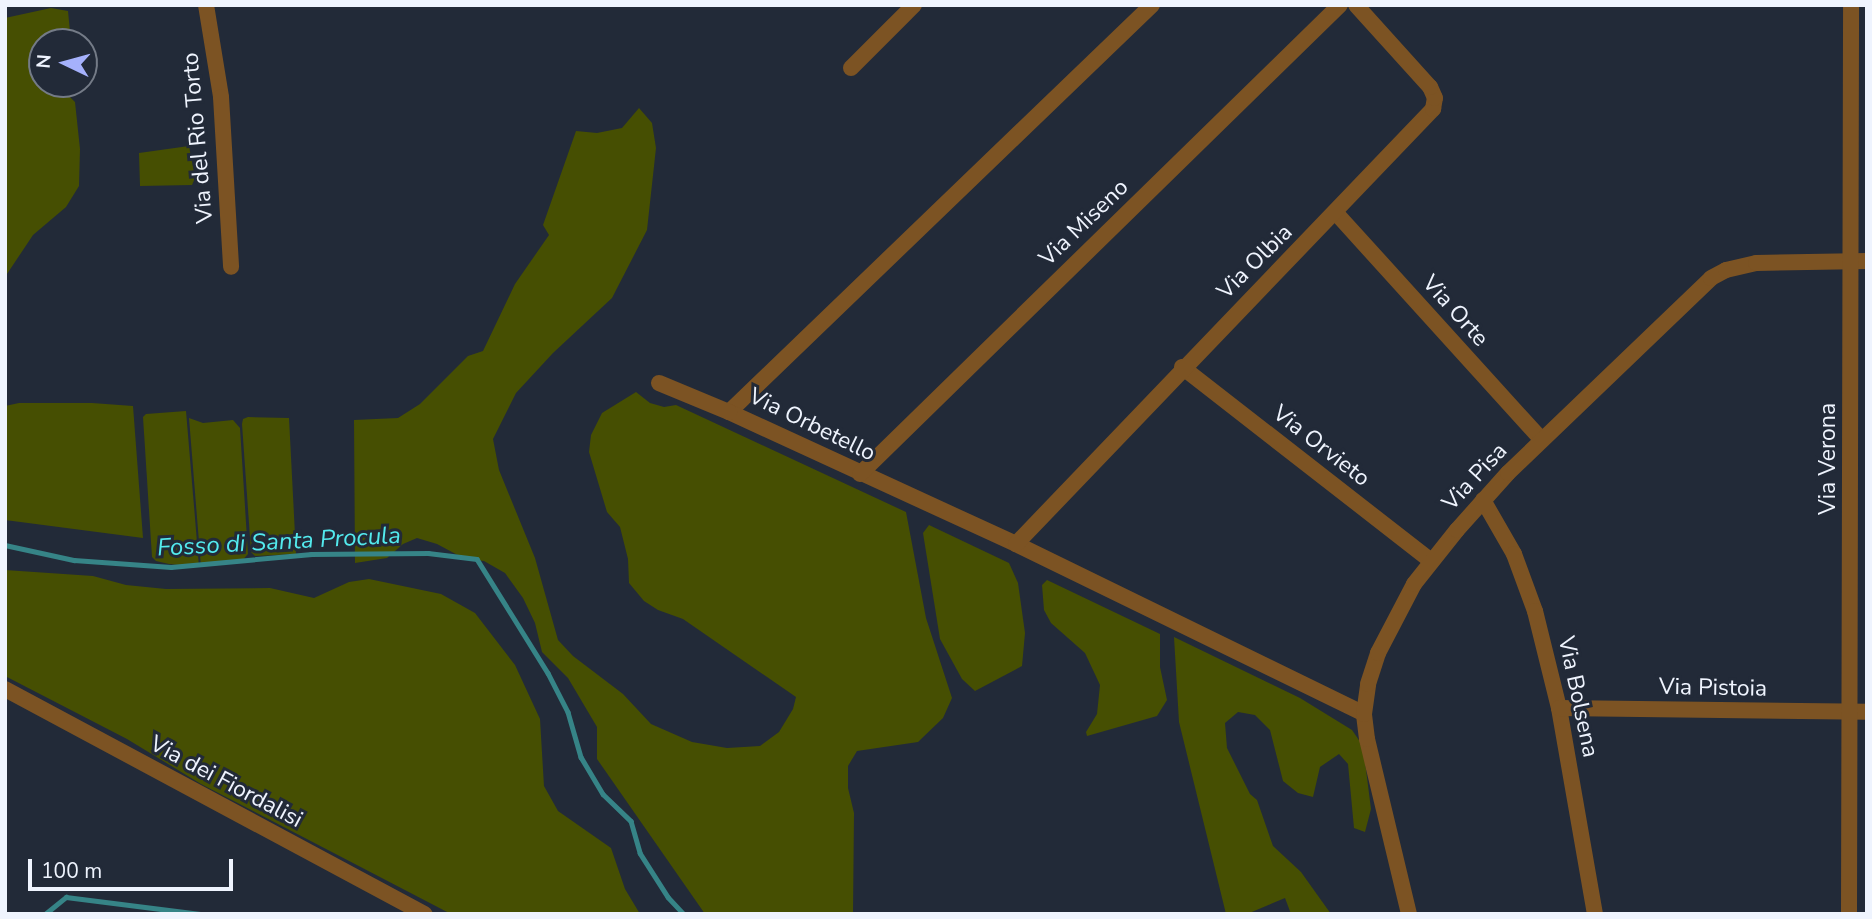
<!DOCTYPE html>
<style>
body{margin:0}
#map{position:relative;width:1872px;height:919px;overflow:hidden;background:#222a38;font-family:"Nunito Sans",sans-serif}
div>[style]{position:absolute}
[style*='--x']{left:calc(var(--x)*1px);top:calc(var(--y)*1px);width:calc(var(--w)*1px);rotate:calc(var(--a)*1deg)}
.green>*{inset:0;background:#464f02}
.stream>*{height:4.5px;margin:-2.25px;padding:0 2.25px;transform-origin:2.25px;border-radius:2.25px;background:#368487}
.street>*{height:16px;margin:-8px;padding:0 8px;transform-origin:8px;border-radius:8px;background:#7c5323}
span{translate:-50% -50%;white-space:nowrap;text-align:center;line-height:1.15;-webkit-text-stroke:6px #222a38;paint-order:stroke}
.street-label{font-size:23px;color:#eff4fe}
.water-label{font-size:24px;color:#53eaee;font-style:italic}
.frame{position:absolute;inset:0;border:7px solid #eff4fe;pointer-events:none}
.north{position:absolute;left:28px;top:28px;width:70px;height:70px;box-sizing:border-box;background:#222a38;border:2px solid #747b87;border-radius:50%;rotate:275deg;font-size:19px;font-weight:700;line-height:28px;text-align:center;color:#eff4fe}
.north::after{content:'';display:block;margin:auto;width:24px;height:32px;background:#a5b1fc;clip-path:polygon(50% 0,100% 100%,50% 72%,0 100%)}
.scale{position:absolute;left:28px;top:859px;width:205px;height:32px;box-sizing:border-box;border:4px solid #eff4fe;border-top:0;padding-left:9px;font-size:21px;line-height:24px;white-space:nowrap;color:#eff4fe;-webkit-text-stroke:5px #222a38;paint-order:stroke}
</style>
<div id="map">
<div class="green">
<div style="clip-path:polygon(51px 8px,68px 11px,71px 42px,42px 42px,42px 84px,68px 84px,69px 96px,75px 102px,80px 149px,79px 186px,66px 207px,33px 235px,5px 277px,5px 18px)"></div>
<div style="clip-path:polygon(639px 108px,652px 123px,656px 148px,647px 230px,612px 298px,553px 353px,516px 393px,493px 439px,499px 470px,535px 558px,558px 640px,573px 656px,623px 694px,651px 724px,692px 742px,727px 748px,760px 746px,779px 732px,793px 709px,796px 697px,683px 619px,658px 610px,644px 601px,629px 583px,628px 559px,620px 527px,607px 512px,589px 452px,591px 435px,602px 413px,636px 392px,650px 403px,664px 407px,676px 405px,906px 512px,926px 618px,952px 698px,943px 718px,918px 742px,857px 751px,848px 766px,848px 788px,854px 813px,853px 914px,705px 914px,597px 759px,597px 727px,568px 678px,542px 652px,535px 623px,523px 598px,505px 573px,484px 561px,465px 559px,437px 544px,417px 538px,403px 544px,387px 558px,355px 563px,354px 420px,398px 418px,420px 404px,468px 356px,483px 351px,515px 284px,549px 235px,543px 225px,576px 131px,597px 133px,622px 128px)"></div>
<div style="clip-path:polygon(189px 146px,195px 178px,192px 185px,140px 186px,139px 153px)"></div>
<div style="clip-path:polygon(19px 403px,92px 403px,133px 406px,143px 538px,5px 520px,5px 406px)"></div>
<div style="clip-path:polygon(186px 411px,195px 518px,199px 567px,169px 564px,156px 561px,152px 557px,143px 417px,146px 414px)"></div>
<div style="clip-path:polygon(248px 417px,289px 418px,296px 554px,255px 556px,251px 552px,242px 424px,243px 419px)"></div>
<div style="clip-path:polygon(189px 418px,203px 423px,233px 420px,240px 428px,248px 554px,241px 562px,201px 567px)"></div>
<div style="clip-path:polygon(929px 525px,1009px 563px,1018px 583px,1025px 633px,1022px 666px,975px 691px,962px 679px,940px 639px,923px 533px)"></div>
<div style="clip-path:polygon(5px 570px,93px 576px,126px 585px,166px 589px,270px 588px,314px 598px,349px 582px,369px 579px,441px 594px,475px 613px,515px 665px,540px 719px,544px 786px,558px 811px,611px 848px,625px 889px,640px 914px,451px 914px,201px 784px,127px 739px,5px 676px)"></div>
<div style="clip-path:polygon(1047px 580px,1160px 634px,1160px 667px,1167px 700px,1157px 716px,1087px 736px,1086px 732px,1097px 714px,1100px 685px,1085px 653px,1051px 623px,1044px 610px,1042px 585px)"></div>
<div style="clip-path:polygon(1174px 637px,1300px 698px,1352px 730px,1363px 746px,1371px 809px,1365px 832px,1354px 828px,1348px 764px,1339px 754px,1320px 767px,1313px 797px,1298px 793px,1283px 781px,1270px 730px,1255px 715px,1238px 712px,1225px 723px,1227px 748px,1250px 794px,1257px 800px,1273px 846px,1301px 872px,1331px 914px,1291px 914px,1285px 898px,1247px 914px,1226px 914px,1179px 722px)"></div>
</div>
<div class="stream">
<div style="--x:5;--y:545;--w:71;--a:12.3"></div>
<div style="--x:74;--y:560;--w:97;--a:4.1"></div>
<div style="--x:171;--y:567;--w:141;--a:-5.3"></div>
<div style="--x:311;--y:554;--w:117;--a:-0.5"></div>
<div style="--x:428;--y:553;--w:49;--a:7"></div>
<div style="--x:477;--y:559;--w:134;--a:58.1"></div>
<div style="--x:548;--y:673;--w:44;--a:62.9"></div>
<div style="--x:568;--y:712;--w:47;--a:73.9"></div>
<div style="--x:581;--y:757;--w:43;--a:59.3"></div>
<div style="--x:603;--y:794;--w:39;--a:44"></div>
<div style="--x:631;--y:821;--w:33;--a:74"></div>
<div style="--x:640;--y:853;--w:52;--a:57.5"></div>
<div style="--x:668;--y:897;--w:23;--a:47"></div>
<div style="--x:45;--y:914;--w:27;--a:-39"></div>
<div style="--x:66;--y:897;--w:135;--a:7.2"></div>
</div>
<div class="street">
<div style="--x:206;--y:5;--w:93;--a:80.7"></div>
<div style="--x:221;--y:97;--w:170;--a:86.6"></div>
<div style="--x:1152;--y:5;--w:587;--a:136.1"></div>
<div style="--x:729;--y:412;--w:316;--a:24.7"></div>
<div style="--x:1016;--y:544;--w:387;--a:26"></div>
<div style="--x:851;--y:68;--w:89;--a:-45"></div>
<div style="--x:1336;--y:213;--w:305;--a:47.8"></div>
<div style="--x:1182;--y:367;--w:316;--a:37.9"></div>
<div style="--x:659;--y:383;--w:76;--a:22.5"></div>
<div style="--x:860;--y:474;--w:671;--a:-44.34"></div>
<div style="--x:1483;--y:500;--w:62;--a:60.1"></div>
<div style="--x:1514;--y:554;--w:61;--a:69.8"></div>
<div style="--x:1535;--y:611;--w:100;--a:76.1"></div>
<div style="--x:1559;--y:708;--w:209;--a:80.1"></div>
<div style="--x:1016;--y:544;--w:603;--a:-46.21"></div>
<div style="--x:1433;--y:109;--w:11;--a:-80"></div>
<div style="--x:1435;--y:98;--w:12;--a:-114"></div>
<div style="--x:1430;--y:87;--w:110;--a:-132.1"></div>
<div style="--x:5;--y:689;--w:476;--a:28.2"></div>
<div style="--x:1559;--y:708;--w:308;--a:0.7"></div>
<div style="--x:1409;--y:914;--w:180;--a:-103.5"></div>
<div style="--x:1367;--y:739;--w:25;--a:-97"></div>
<div style="--x:1364;--y:714;--w:30;--a:-82"></div>
<div style="--x:1368;--y:684;--w:33;--a:-72"></div>
<div style="--x:1378;--y:653;--w:78;--a:-62.4"></div>
<div style="--x:1414;--y:584;--w:69;--a:-51.5"></div>
<div style="--x:1457;--y:530;--w:76;--a:-48.2"></div>
<div style="--x:1508;--y:473;--w:281;--a:-43.8"></div>
<div style="--x:1711;--y:278;--w:17;--a:-28"></div>
<div style="--x:1726;--y:270;--w:31;--a:-13"></div>
<div style="--x:1756;--y:263;--w:111;--a:-1"></div>
<div style="--x:1849;--y:914;--w:909;--a:-89.87"></div>
</div>
<div class="street-label">
<span style="left:198px;top:138px;rotate:-95deg">Via del Rio Torto</span>
<span style="left:1084px;top:223px;rotate:-44deg">Via Miseno</span>
<span style="left:1255px;top:262px;rotate:-45deg">Via Olbia</span>
<span style="left:1455px;top:311px;rotate:48deg">Via Orte</span>
<span style="left:812px;top:425px;rotate:26deg">Via Orbetello</span>
<span style="left:1321px;top:446px;rotate:38deg">Via Orvieto</span>
<span style="left:1828px;top:459px;rotate:-90deg">Via Verona</span>
<span style="left:1475px;top:477px;rotate:-47deg">Via Pisa</span>
<span style="left:1713px;top:688px;rotate:1deg">Via Pistoia</span>
<span style="left:1578px;top:697px;rotate:78deg">Via Bolsena</span>
<span style="left:226px;top:782px;rotate:28deg">Via dei Fiordalisi</span>
</div>
<div class="water-label">
<span style="left:279px;top:542px;rotate:-3deg">Fosso di Santa Procula</span>
</div>
<div class="frame"></div>
<div class="north">N</div>
<div class="scale">100 m</div>
</div>
